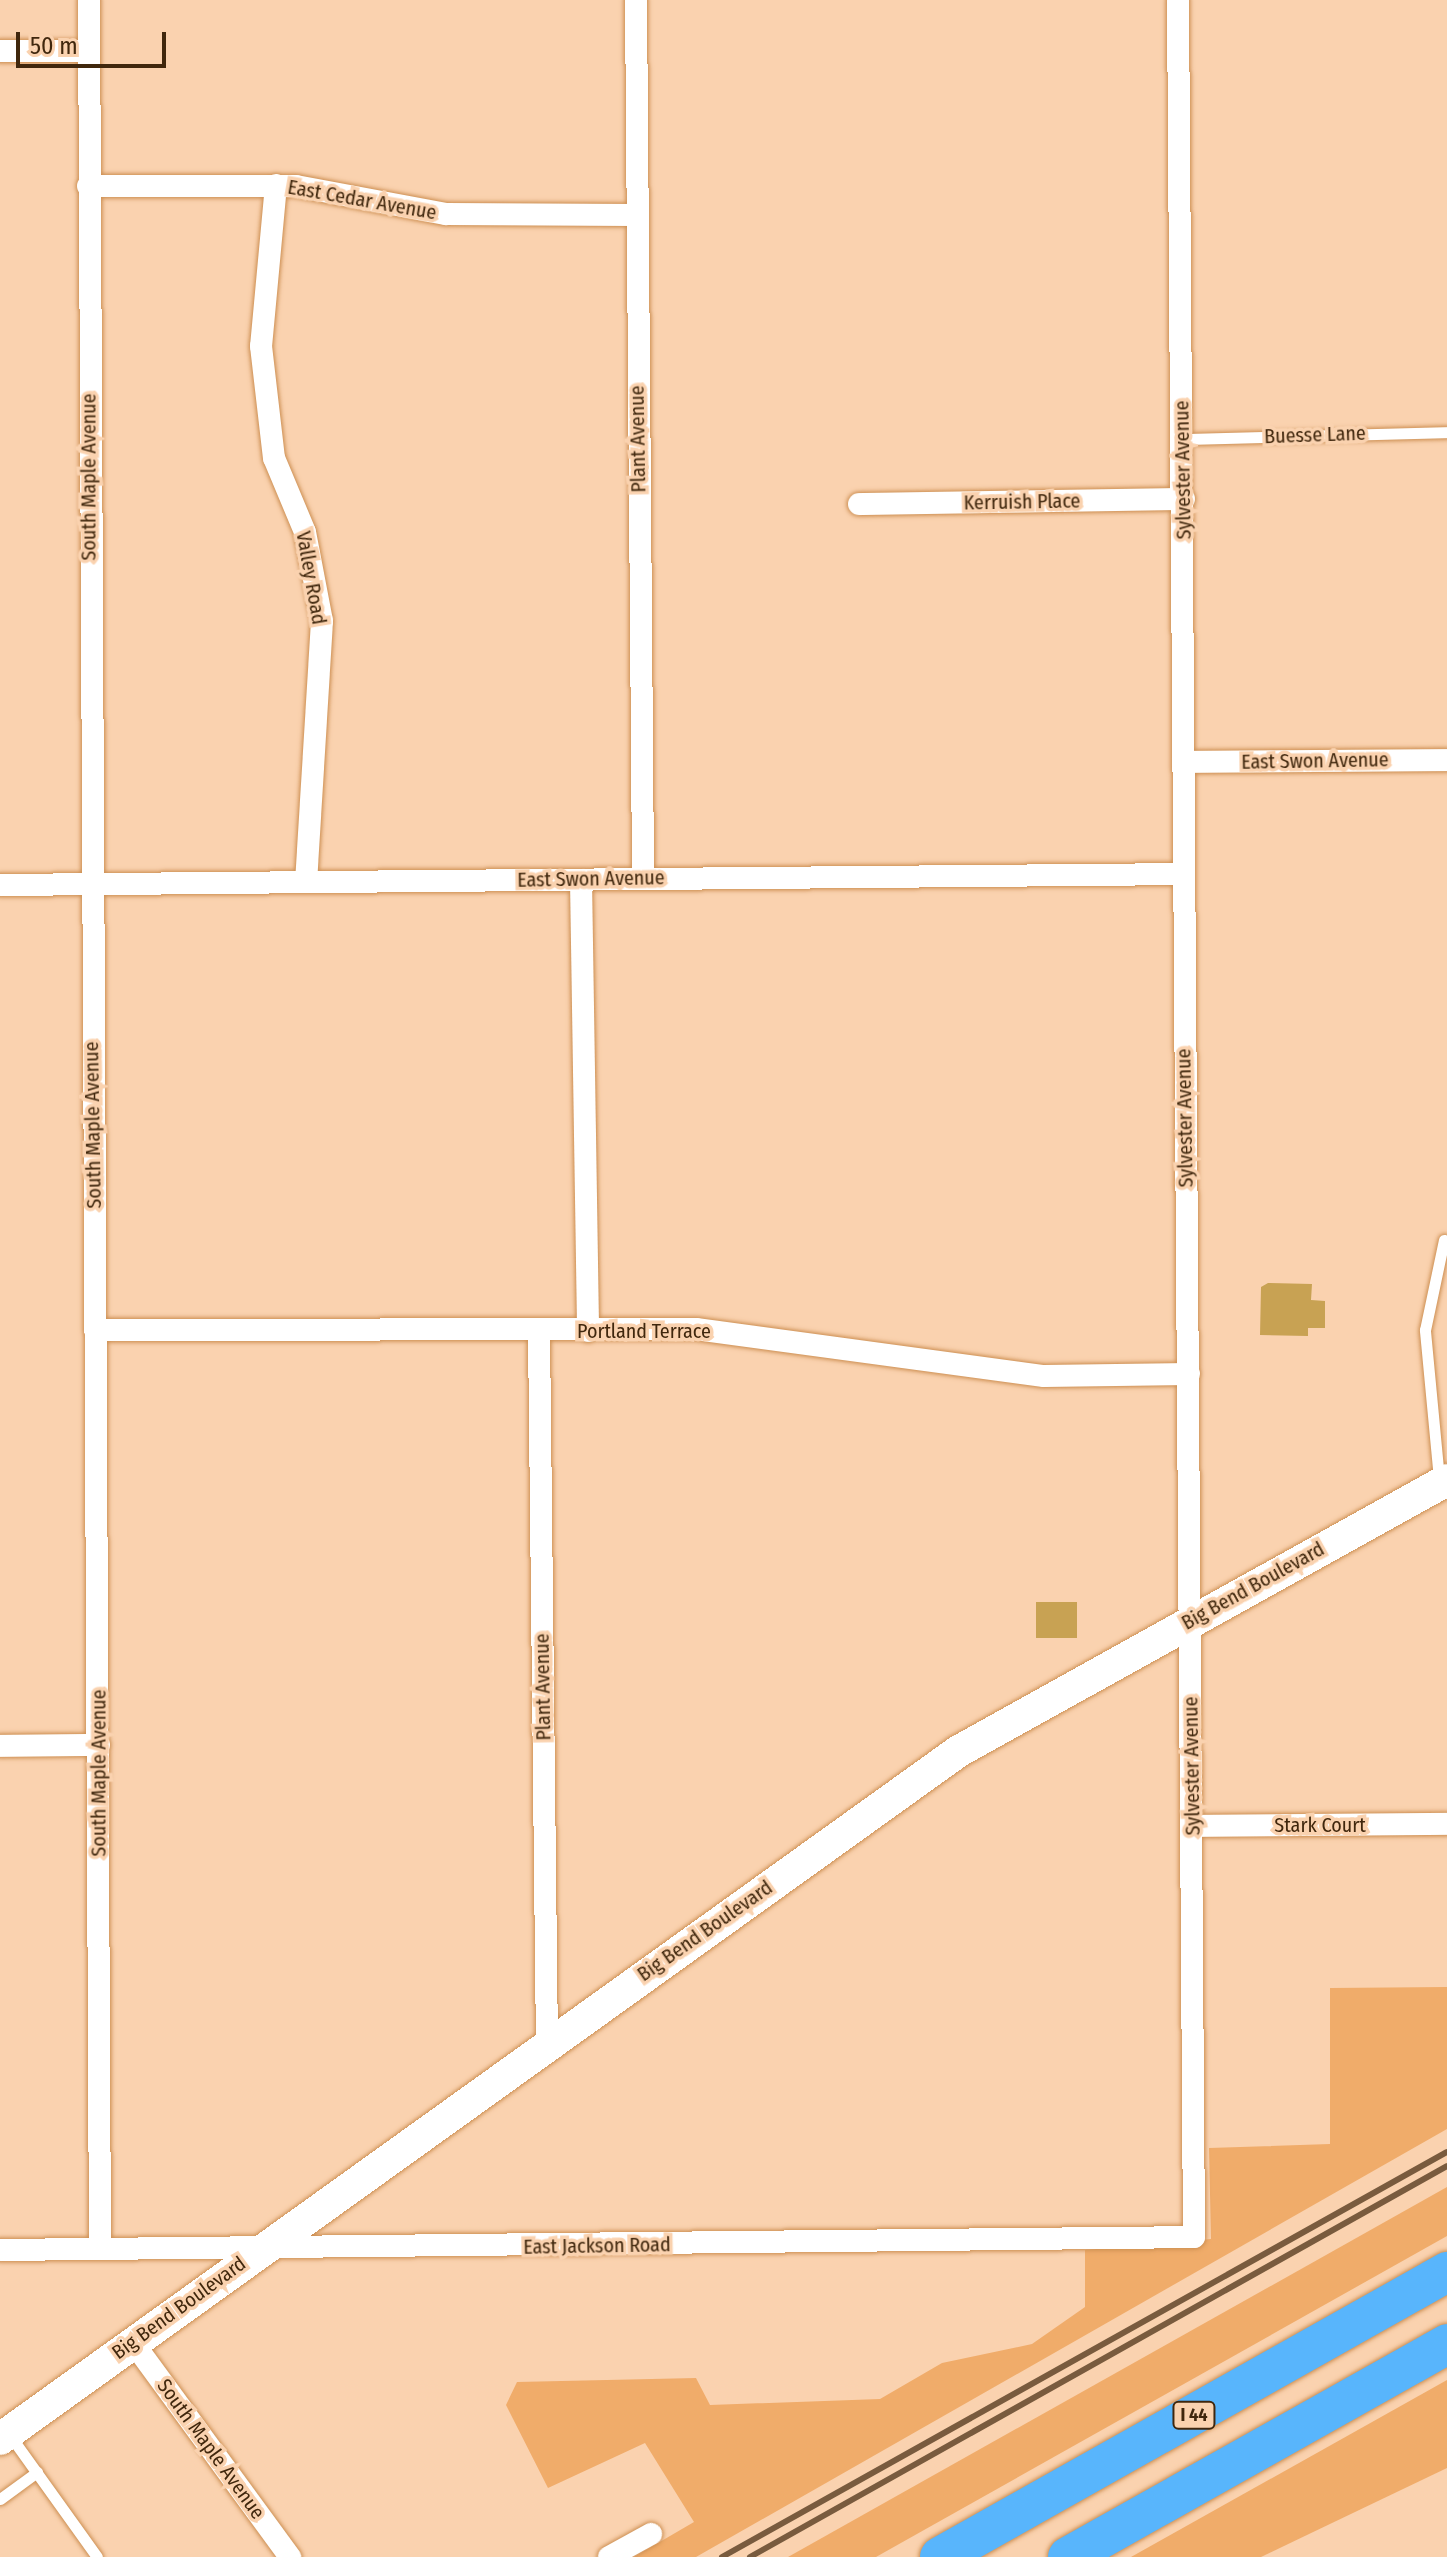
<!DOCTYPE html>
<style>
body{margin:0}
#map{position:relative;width:1447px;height:2557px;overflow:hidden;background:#fad2af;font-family:"Fira Sans Condensed",sans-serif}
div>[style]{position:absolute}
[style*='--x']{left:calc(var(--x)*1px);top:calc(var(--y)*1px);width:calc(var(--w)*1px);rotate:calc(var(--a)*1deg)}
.green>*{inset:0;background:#f0ac6a}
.building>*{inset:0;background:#c8a253;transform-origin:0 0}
.roads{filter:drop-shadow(0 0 2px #cd8f52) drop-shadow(0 0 2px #cd8f52)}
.service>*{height:11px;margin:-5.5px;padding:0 5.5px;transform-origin:5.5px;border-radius:5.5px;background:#fff}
.minor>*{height:22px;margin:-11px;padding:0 11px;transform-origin:11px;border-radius:11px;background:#fff}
.secondary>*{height:32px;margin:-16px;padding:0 16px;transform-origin:16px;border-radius:16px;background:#fff}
.motorway>*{height:40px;margin:-20px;padding:0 20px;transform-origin:20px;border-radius:20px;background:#58b5fc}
.rail>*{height:6px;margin:-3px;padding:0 3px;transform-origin:3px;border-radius:3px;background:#795b3e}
span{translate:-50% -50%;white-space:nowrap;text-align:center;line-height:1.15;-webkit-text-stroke:7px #fad2af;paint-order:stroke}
.shield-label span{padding:2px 6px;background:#fad2af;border:2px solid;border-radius:6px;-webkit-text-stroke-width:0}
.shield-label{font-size:18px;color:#40270d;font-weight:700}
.street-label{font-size:20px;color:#40270d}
.scale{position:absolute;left:16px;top:32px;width:150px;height:36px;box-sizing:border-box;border:4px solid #40270d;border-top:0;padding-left:10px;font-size:24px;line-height:28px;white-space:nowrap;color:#40270d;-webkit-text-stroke:6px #fad2af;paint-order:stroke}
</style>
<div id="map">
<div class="green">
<div style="clip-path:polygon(1447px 1987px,1447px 2129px,696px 2557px,634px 2557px,694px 2522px,645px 2443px,548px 2488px,506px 2405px,517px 2382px,696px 2378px,710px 2405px,880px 2399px,942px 2363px,1032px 2344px,1085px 2307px,1085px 2250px,1211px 2239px,1209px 2148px,1330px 2144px,1330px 1988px)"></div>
<div style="clip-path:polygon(1447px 2187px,1447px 2236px,876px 2557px,788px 2557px)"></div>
<div style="clip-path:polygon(1447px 2380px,1447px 2468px,1261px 2557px,1131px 2557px)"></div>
</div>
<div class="building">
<div style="clip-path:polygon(1268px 1283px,1312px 1284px,1311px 1300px,1325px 1301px,1325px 1328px,1308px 1328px,1308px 1336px,1260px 1335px,1261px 1287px)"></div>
<div style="left:1036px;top:1602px;width:41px;height:36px"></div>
</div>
<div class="roads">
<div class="service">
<div style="--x:1183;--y:439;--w:264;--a:-1.5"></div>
<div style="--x:1439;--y:1479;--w:150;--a:-95.4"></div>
<div style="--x:1425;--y:1330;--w:92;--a:-78.1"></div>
<div style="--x:9;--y:2434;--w:151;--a:54.4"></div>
<div style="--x:0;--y:2499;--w:46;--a:-36.1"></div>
</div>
<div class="minor">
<div style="--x:89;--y:0;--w:2249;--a:89.72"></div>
<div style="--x:636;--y:0;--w:878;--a:89.54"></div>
<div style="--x:0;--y:51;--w:89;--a:0"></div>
<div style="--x:276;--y:185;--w:162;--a:95.3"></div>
<div style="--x:261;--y:346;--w:113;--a:83.4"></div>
<div style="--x:274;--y:458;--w:80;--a:67.3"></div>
<div style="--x:305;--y:532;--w:91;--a:79.2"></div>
<div style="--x:322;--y:621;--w:260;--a:93.5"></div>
<div style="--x:88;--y:186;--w:208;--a:0"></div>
<div style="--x:296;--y:186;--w:153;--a:10.6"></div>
<div style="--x:446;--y:214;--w:190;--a:0.3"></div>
<div style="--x:859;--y:504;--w:325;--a:-0.9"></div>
<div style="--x:1183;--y:762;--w:264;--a:-0.4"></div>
<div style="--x:581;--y:880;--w:451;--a:89.1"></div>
<div style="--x:0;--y:885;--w:1181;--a:-0.53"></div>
<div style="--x:95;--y:1330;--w:601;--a:-0.1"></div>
<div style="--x:696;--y:1329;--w:351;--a:7.7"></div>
<div style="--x:1044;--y:1376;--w:145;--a:-0.8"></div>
<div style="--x:539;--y:1332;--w:711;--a:89.36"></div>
<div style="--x:0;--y:1746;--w:99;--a:-0.6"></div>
<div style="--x:1193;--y:1826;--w:254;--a:-0.5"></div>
<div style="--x:0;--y:2250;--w:1194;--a:-0.62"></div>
<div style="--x:1194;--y:2237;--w:2237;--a:-90.41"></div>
<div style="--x:132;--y:2341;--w:268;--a:53.8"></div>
<div style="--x:609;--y:2557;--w:48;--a:-28.7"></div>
</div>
<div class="secondary">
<div style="--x:0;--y:2439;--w:1180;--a:-35.66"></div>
<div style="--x:959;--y:1751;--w:558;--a:-29.04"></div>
</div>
<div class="motorway">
<div style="--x:940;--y:2557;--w:582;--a:-29.34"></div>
<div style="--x:1068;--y:2557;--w:435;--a:-29.3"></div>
</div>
</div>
<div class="rail">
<div style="--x:722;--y:2557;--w:830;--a:-29.19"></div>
<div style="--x:750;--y:2557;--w:799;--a:-29.29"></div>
</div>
<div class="shield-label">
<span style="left:1194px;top:2415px">I 44</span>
</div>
<div class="street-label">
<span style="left:362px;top:200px;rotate:10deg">East Cedar Avenue</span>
<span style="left:1315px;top:435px;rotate:-2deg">Buesse Lane</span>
<span style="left:638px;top:439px;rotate:-91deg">Plant Avenue</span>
<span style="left:1183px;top:470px;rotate:-91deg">Sylvester Avenue</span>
<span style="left:89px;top:477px;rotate:-90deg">South Maple Avenue</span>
<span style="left:1022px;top:502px;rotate:-1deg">Kerruish Place</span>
<span style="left:311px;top:578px;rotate:80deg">Valley Road</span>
<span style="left:1315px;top:761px;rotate:-1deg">East Swon Avenue</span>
<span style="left:591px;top:879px;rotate:-1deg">East Swon Avenue</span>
<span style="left:1185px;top:1118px;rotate:-91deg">Sylvester Avenue</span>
<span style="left:93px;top:1125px;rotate:-91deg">South Maple Avenue</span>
<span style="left:644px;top:1331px">Portland Terrace</span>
<span style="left:1253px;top:1586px;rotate:-29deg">Big Bend Boulevard</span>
<span style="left:543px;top:1687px;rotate:-91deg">Plant Avenue</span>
<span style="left:1192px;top:1766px;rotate:-91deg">Sylvester Avenue</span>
<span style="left:99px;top:1773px;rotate:-90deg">South Maple Avenue</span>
<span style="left:1320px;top:1825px">Stark Court</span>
<span style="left:705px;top:1931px;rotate:-35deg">Big Bend Boulevard</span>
<span style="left:597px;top:2246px;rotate:-1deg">East Jackson Road</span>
<span style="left:179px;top:2308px;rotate:-36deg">Big Bend Boulevard</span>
<span style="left:211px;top:2449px;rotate:54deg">South Maple Avenue</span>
</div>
<div class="scale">50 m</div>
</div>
